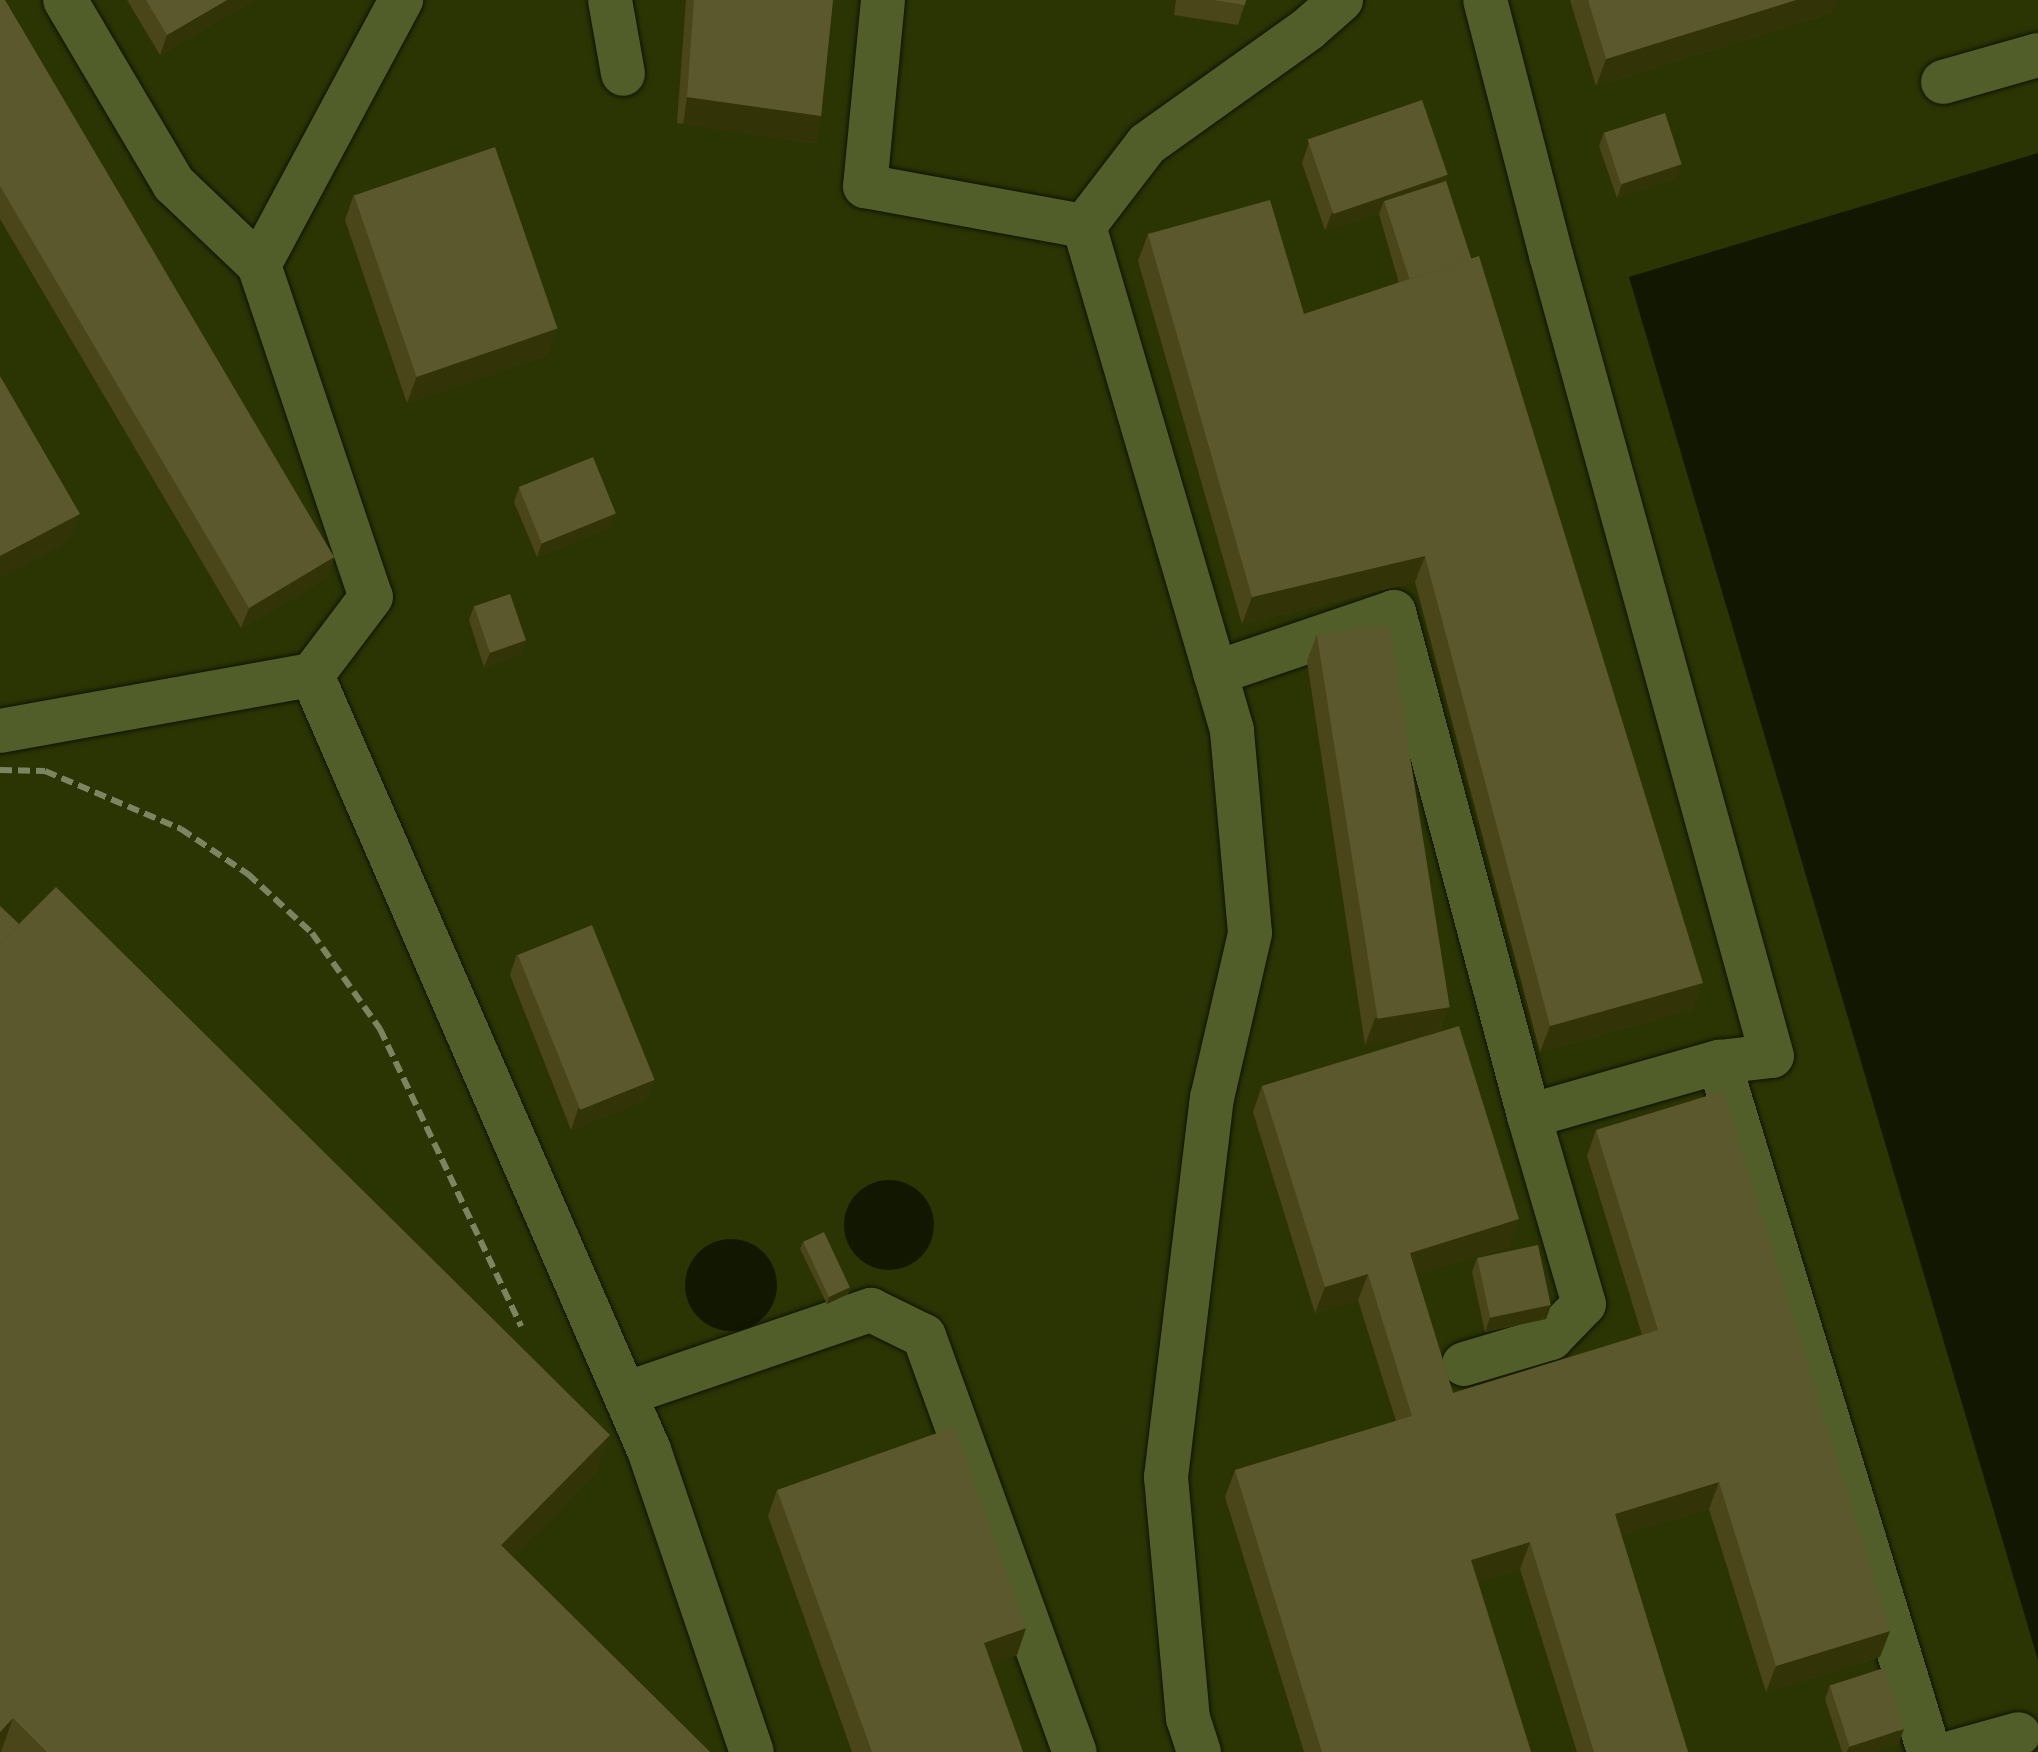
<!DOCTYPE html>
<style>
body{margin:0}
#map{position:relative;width:2038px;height:1752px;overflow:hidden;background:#222b02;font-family:Barlow,sans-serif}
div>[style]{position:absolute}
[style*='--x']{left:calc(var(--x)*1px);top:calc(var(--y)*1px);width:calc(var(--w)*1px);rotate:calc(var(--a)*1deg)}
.built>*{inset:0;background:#2b3504}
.water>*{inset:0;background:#121701}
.round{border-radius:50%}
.roads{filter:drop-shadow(0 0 2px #0d1200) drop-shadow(0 0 2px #0d1200)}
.minor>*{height:44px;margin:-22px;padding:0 22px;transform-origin:22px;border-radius:22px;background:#515e29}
.rail>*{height:6px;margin-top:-3px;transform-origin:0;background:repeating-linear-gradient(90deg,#7c8561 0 12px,transparent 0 18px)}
.wall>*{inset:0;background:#4b461a}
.shaded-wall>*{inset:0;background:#333308;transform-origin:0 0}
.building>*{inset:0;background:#5b582e;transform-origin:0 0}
span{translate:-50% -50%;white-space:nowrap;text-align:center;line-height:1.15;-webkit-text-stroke:6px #222b02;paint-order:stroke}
</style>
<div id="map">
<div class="built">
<div style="clip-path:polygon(0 0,2038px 0,2038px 153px,1629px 277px,2038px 1660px,2038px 1752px,0 1752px)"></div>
</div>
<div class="water">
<div style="clip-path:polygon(2038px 153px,2038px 1660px,1629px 277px)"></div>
<div class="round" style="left:844px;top:1180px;width:90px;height:90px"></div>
<div class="round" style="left:685px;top:1239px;width:92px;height:92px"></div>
</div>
<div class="roads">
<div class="minor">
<div style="--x:65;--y:0;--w:214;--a:59.4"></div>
<div style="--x:174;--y:184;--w:117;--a:43.6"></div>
<div style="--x:259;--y:265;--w:301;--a:-61.8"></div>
<div style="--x:610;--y:0;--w:75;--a:80"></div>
<div style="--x:883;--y:0;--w:187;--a:95.5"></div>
<div style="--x:865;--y:186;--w:223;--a:10.4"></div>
<div style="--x:1943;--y:82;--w:99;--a:-15.9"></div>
<div style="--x:259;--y:265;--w:350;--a:71.4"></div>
<div style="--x:371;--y:597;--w:98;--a:127.1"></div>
<div style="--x:1215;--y:673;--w:189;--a:-18.8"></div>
<div style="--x:1394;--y:612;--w:522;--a:75"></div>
<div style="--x:1529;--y:1116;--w:198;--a:-15.9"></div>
<div style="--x:1719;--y:1062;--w:53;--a:-6.5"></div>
<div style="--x:1772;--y:1056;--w:831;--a:-105.42"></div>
<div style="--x:1551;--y:255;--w:263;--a:-104.5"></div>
<div style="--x:0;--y:731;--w:317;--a:-10.2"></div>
<div style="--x:312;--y:675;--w:845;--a:66.5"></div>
<div style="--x:649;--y:1450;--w:319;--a:71.2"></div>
<div style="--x:1719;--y:1062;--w:721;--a:73.07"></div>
<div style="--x:1464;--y:1364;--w:91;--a:-16.6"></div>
<div style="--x:1551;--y:1338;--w:47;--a:-45.9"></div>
<div style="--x:1584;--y:1304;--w:196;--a:-106.3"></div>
<div style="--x:625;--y:1394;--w:260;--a:-18.9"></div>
<div style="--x:871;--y:1310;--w:59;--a:26.1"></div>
<div style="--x:924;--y:1336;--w:443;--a:70.1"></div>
<div style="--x:1199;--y:1752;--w:35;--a:-108"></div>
<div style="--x:1188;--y:1719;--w:243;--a:-95.2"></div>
<div style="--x:1166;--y:1477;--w:382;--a:-83.1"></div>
<div style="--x:1212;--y:1098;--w:169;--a:-77"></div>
<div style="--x:1250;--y:933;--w:204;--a:-95.1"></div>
<div style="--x:1232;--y:730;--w:525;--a:-106.36"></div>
<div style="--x:1084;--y:226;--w:103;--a:-52.5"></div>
<div style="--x:1147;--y:144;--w:198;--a:-35.5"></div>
<div style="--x:1308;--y:29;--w:44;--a:-41.3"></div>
<div style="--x:1954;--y:1752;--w:67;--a:-15.5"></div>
</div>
</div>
<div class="rail">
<div style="--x:0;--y:770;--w:45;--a:1.3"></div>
<div style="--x:45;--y:771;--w:148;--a:23.1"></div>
<div style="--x:181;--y:829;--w:81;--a:33.9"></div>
<div style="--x:248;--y:874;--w:87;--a:42.7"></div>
<div style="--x:312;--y:933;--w:118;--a:54.7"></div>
<div style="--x:380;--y:1029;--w:329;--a:64.6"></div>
</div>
<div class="wall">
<div style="clip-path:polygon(0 0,334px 557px,327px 578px,241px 628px,0 219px)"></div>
<div style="clip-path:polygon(127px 0,254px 0,160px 55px)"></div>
<div style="clip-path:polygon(686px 0,833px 0,821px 116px,812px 143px,677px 123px)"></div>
<div style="clip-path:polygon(1176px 0,1246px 0,1238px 25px,1174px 15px)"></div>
<div style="clip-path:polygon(1570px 0,1836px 0,1831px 13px,1596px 86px)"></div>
<div style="clip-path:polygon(1604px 132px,1677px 178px,1617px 198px,1599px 146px)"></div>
<div style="clip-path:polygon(1309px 142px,1446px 181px,1693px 1009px,1540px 1052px,1415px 582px,1242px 624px,1138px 261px,1148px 234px,1304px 314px,1399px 283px,1379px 214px,1325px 230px,1302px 163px)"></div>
<div style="clip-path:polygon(354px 194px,548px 355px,407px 403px,345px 220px)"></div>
<div style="clip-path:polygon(519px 488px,611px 527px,537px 557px,514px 502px)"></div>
<div style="clip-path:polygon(474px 606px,526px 640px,521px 654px,484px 667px,469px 620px)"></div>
<div style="clip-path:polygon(1317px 634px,1448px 1007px,1439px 1032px,1510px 1246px,1416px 1274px,1453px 1393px,1642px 1335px,1587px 1156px,1596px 1130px,1890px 1631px,1880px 1657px,1766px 1692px,1709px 1509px,1621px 1535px,1688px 1752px,1577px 1752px,1520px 1569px,1478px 1582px,1531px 1752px,1304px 1752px,1225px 1497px,1235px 1470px,1396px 1421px,1358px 1300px,1315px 1313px,1253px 1112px,1262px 1086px,1428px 1035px,1365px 1045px,1307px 661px)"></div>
<div style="clip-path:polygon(0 906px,597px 1472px,513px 1557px,710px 1752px,0 1752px)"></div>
<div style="clip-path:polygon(517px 954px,654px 1080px,646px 1100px,571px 1130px,510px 975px)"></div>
<div style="clip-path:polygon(803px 1242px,850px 1287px,848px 1294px,827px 1304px,800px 1249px)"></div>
<div style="clip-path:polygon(1477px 1258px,1551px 1305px,1546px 1319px,1485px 1332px,1472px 1272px)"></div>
<div style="clip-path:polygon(777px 1490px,1017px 1655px,991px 1664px,1023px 1752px,852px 1752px,768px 1516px)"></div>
<div style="clip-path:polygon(1830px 1685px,1899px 1743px,1871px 1752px,1842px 1752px,1825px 1699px)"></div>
</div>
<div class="shaded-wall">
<div style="clip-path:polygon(227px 0,254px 0,160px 55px,167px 35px)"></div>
<div style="clip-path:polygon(1796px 0,1836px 0,1831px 13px,1596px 86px,1606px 59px)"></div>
<div style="left:687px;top:97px;width:135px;height:28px;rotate:8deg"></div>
<div style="clip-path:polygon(1682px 164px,1677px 178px,1617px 198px,1622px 184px)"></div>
<div style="clip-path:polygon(1448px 175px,1441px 195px,1384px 201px,1379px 214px,1325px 230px,1333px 210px)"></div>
<div style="clip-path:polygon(557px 329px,548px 355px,407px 403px,417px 376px)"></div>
<div style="clip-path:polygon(616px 513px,611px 527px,537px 557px,542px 543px)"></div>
<div style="clip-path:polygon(80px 514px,70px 541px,0 578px,0 556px)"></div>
<div style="clip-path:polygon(1425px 556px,1415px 582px,1242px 624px,1252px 597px)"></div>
<div style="clip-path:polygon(334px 557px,327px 578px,241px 628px,249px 608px)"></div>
<div style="clip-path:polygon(526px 640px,521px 654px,484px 667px,490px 653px)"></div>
<div style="clip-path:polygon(1703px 983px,1693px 1009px,1540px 1052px,1550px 1026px)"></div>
<div style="clip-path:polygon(1448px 1007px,1438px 1034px,1365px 1045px,1375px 1018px)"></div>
<div style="clip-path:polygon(654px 1080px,646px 1100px,571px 1130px,578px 1109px)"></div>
<div style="clip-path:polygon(1519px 1219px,1510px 1246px,1400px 1279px,1410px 1253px)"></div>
<div style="clip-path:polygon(1368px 1274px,1358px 1300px,1315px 1313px,1325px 1287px)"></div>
<div style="clip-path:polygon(850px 1287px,848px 1294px,827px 1304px,829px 1297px)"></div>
<div style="clip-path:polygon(1551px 1305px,1546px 1319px,1485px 1332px,1490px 1318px)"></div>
<div style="clip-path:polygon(610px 1435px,597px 1472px,488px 1583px,501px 1545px)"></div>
<div style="clip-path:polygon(1719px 1482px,1709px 1509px,1605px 1540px,1615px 1514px)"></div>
<div style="clip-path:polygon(1530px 1542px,1520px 1569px,1462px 1587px,1471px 1560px)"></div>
<div style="clip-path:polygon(1026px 1628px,1017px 1655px,974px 1670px,984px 1643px)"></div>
<div style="clip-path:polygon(1890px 1631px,1880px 1657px,1766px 1692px,1776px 1666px)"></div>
<div style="clip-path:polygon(13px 1718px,1px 1752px,0 1752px,0 1732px)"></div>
<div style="clip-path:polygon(1904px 1729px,1899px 1743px,1871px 1752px,1847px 1752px,1849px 1747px)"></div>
</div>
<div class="building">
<div style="clip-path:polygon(0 0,5px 0,334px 557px,249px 608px,0 186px)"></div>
<div style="clip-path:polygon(146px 0,227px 0,167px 35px)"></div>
<div style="clip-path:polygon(694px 0,833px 0,821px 116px,687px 97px)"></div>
<div style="clip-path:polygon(1214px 0,1246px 0,1245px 5px)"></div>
<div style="clip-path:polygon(1588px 0,1796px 0,1606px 59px)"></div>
<div style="left:1422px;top:100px;width:79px;height:121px;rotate:71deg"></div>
<div style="left:1665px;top:113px;width:54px;height:64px;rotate:72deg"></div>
<div style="left:495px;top:147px;width:192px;height:149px;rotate:71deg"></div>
<div style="left:1446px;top:181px;width:82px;height:65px;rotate:72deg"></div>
<div style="clip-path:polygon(1270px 200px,1304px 314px,1479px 256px,1703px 983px,1550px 1026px,1425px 556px,1252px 597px,1148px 234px)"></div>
<div style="clip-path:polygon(0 376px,80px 514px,0 556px)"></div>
<div style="left:593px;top:457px;width:61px;height:80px;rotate:68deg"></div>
<div style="left:510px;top:594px;width:49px;height:38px;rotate:71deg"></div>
<div style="left:1389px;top:624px;width:388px;height:73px;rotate:81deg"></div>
<div style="clip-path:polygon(56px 887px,610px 1435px,501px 1545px,710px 1752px,47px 1752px,13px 1718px,0 1732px,0 943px)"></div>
<div style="clip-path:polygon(0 906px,19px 924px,0 943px)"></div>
<div style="left:592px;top:925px;width:167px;height:80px;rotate:68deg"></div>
<div style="clip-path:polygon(1459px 1026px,1519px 1219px,1410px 1253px,1453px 1393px,1658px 1330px,1596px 1130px,1723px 1091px,1890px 1631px,1776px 1666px,1719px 1482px,1615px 1514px,1688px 1752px,1594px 1752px,1530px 1542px,1471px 1560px,1531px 1752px,1322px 1752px,1235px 1470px,1412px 1416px,1368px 1274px,1325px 1287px,1262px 1086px)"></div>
<div style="left:824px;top:1232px;width:61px;height:23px;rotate:65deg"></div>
<div style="left:1538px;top:1245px;width:61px;height:62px;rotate:78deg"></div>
<div style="clip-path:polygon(954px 1427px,1026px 1628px,984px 1643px,1023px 1752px,872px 1752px,777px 1490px)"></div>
<div style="left:1884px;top:1668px;width:64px;height:57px;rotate:72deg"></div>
</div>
</div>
